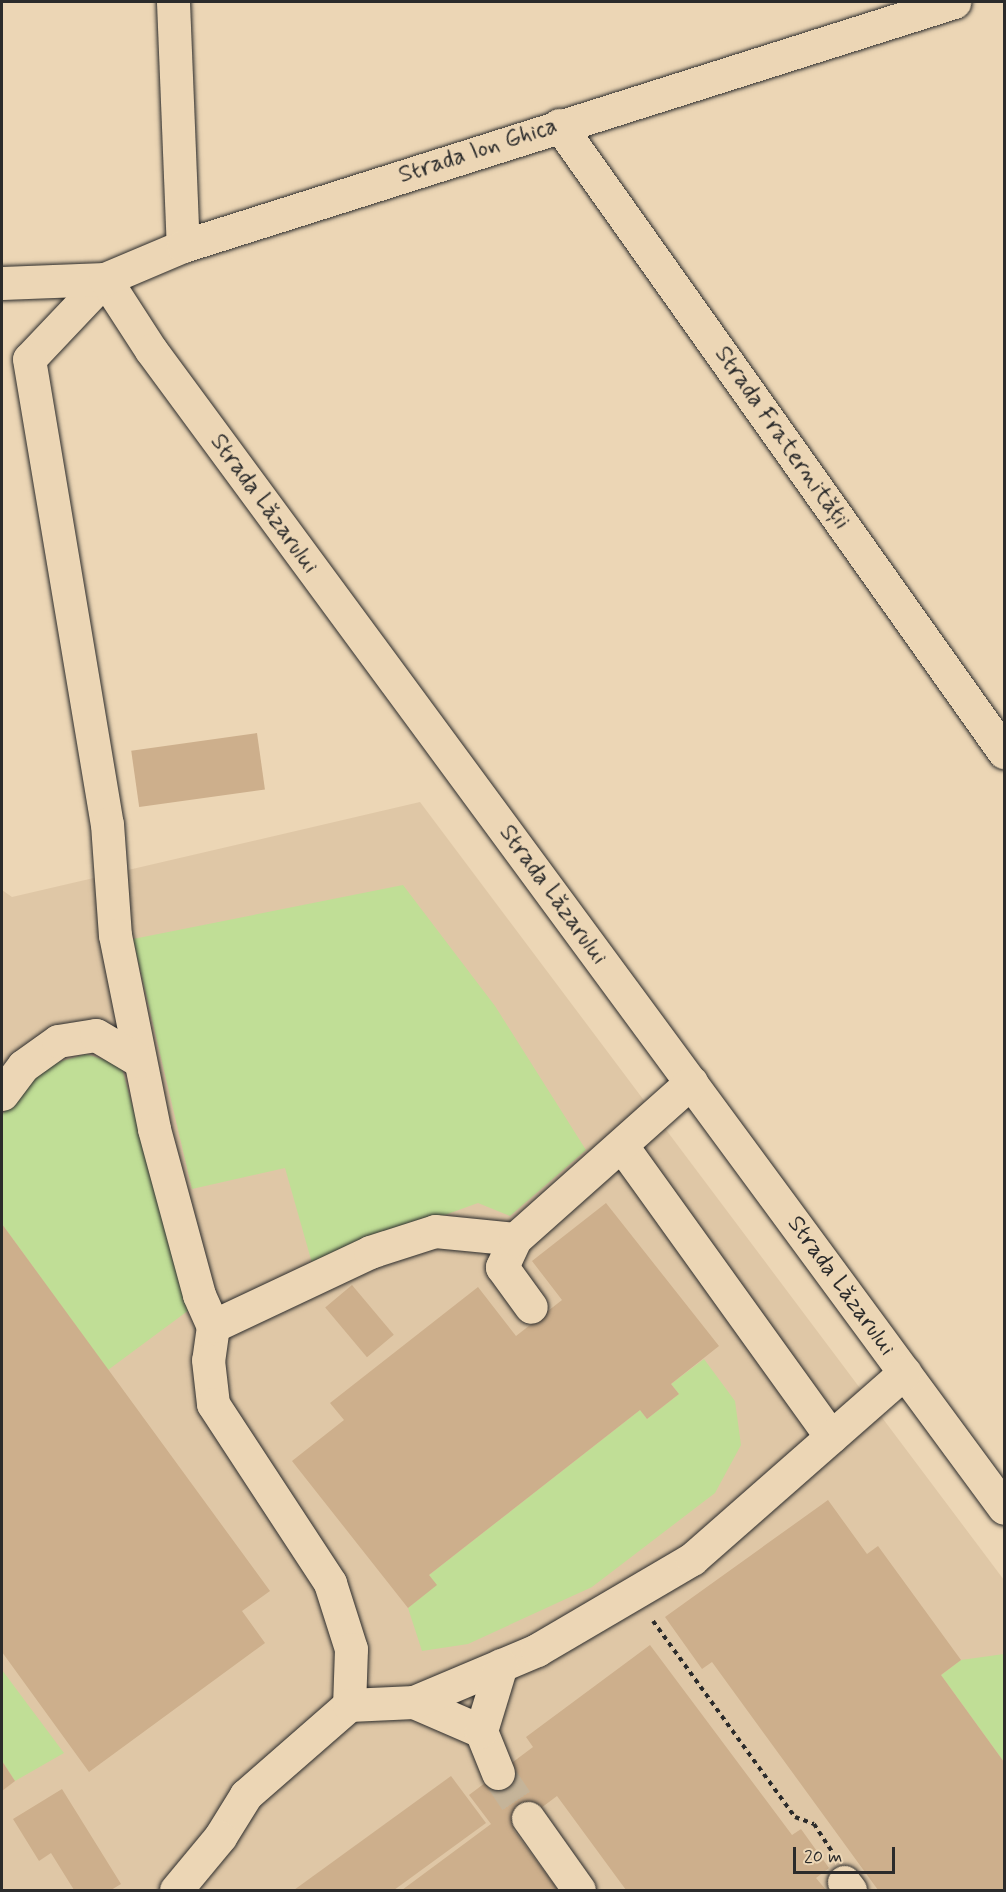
<!DOCTYPE html>
<meta charset="utf-8">
<style>
body{margin:0}
#map{position:relative;width:1006px;height:1892px;overflow:hidden;background:#ecd6b5;font-family:Mynerve,sans-serif}
div>[style]{position:absolute}
[style*='--x']{left:calc(var(--x)*1px);top:calc(var(--y)*1px);width:calc(var(--w)*1px);rotate:calc(var(--a)*1deg)}
.built>*{inset:0;background:#dfc7a6}
.green>*{inset:0;background:#c0de96}
.building>*{inset:0;background:#cdaf8c;transform-origin:0 0}
.minor-tunnel>*{height:33px;margin-top:-16.5px;transform-origin:0;background:repeating-linear-gradient(90deg,#c5b499 0 33px,transparent 0 49px)}
.path>*{height:4px;margin-top:-2px;transform-origin:0;background:repeating-linear-gradient(90deg,#2b2b2b 0 4.5px,transparent 0 9px)}
.roads{filter:drop-shadow(0 0 2px #2b2b2b) drop-shadow(0 0 2px #2b2b2b)}
.minor>*{height:33px;margin:-16.5px;padding:0 16.5px;transform-origin:16.5px;border-radius:16.5px;background:#ecd6b5}
span{translate:-50% -50%;white-space:nowrap;text-align:center;line-height:1.15;-webkit-text-stroke:4.5px #ecd6b5;paint-order:stroke}
.street-label{font-size:24px;color:#2b2b2b}
.frame{position:absolute;inset:0;border:3px solid #2b2b2b;pointer-events:none}
.scale{position:absolute;left:793px;top:1847px;width:102px;height:27px;box-sizing:border-box;border:3px solid #2b2b2b;border-top:0;padding-left:8px;font-size:18px;line-height:21px;white-space:nowrap;color:#2b2b2b;-webkit-text-stroke:4px #ecd6b5;paint-order:stroke}
</style>
<div id="map">
<div class="built">
<div style="clip-path:polygon(420px 802px,1004px 1580px,1004px 1890px,2px 1890px,2px 890px,12px 897px)"></div>
</div>
<div class="green">
<div style="clip-path:polygon(403px 885px,495px 1006px,586px 1150px,510px 1216px,478px 1203px,312px 1263px,285px 1168px,192px 1189px,133px 939px)"></div>
<div style="clip-path:polygon(86px 1054px,121px 1065px,189px 1310px,108px 1370px,2px 1224px,2px 1115px,38px 1068px)"></div>
<div style="clip-path:polygon(704px 1359px,735px 1401px,741px 1445px,715px 1493px,592px 1587px,468px 1644px,422px 1651px,408px 1608px,436px 1585px,429px 1575px,640px 1410px,647px 1419px,679px 1394px,671px 1384px)"></div>
<div style="clip-path:polygon(1004px 1654px,1004px 1762px,941px 1675px,961px 1660px)"></div>
<div style="clip-path:polygon(2px 1670px,64px 1753px,15px 1781px,2px 1761px)"></div>
</div>
<div class="building">
<div style="left:257px;top:733px;width:57px;height:127px;rotate:82deg"></div>
<div style="clip-path:polygon(606px 1203px,719px 1346px,671px 1384px,679px 1394px,647px 1419px,640px 1410px,429px 1575px,437px 1585px,408px 1608px,292px 1461px,344px 1420px,330px 1403px,478px 1287px,516px 1336px,562px 1300px,532px 1261px)"></div>
<div style="clip-path:polygon(2px 1224px,270px 1591px,242px 1611px,265px 1643px,89px 1772px,2px 1652px)"></div>
<div style="left:352px;top:1285px;width:65px;height:35px;rotate:50deg"></div>
<div style="clip-path:polygon(828px 1500px,867px 1554px,878px 1546px,961px 1660px,941px 1675px,1004px 1762px,1004px 1890px,878px 1890px,712px 1662px,702px 1669px,665px 1617px)"></div>
<div style="clip-path:polygon(650px 1645px,792px 1835px,801px 1829px,829px 1868px,816px 1878px,826px 1890px,626px 1890px,557px 1796px,513px 1829px,558px 1890px,402px 1890px,491px 1824px,469px 1795px,533px 1747px,526px 1737px)"></div>
<div style="clip-path:polygon(2px 1761px,15px 1781px,2px 1791px)"></div>
<div style="clip-path:polygon(451px 1776px,486px 1823px,394px 1890px,294px 1890px)"></div>
<div style="clip-path:polygon(62px 1789px,121px 1884px,111px 1890px,74px 1890px,51px 1853px,39px 1861px,13px 1819px)"></div>
</div>
<div class="minor-tunnel">
<div style="--x:498;--y:1773;--w:54;--a:56.3"></div>
</div>
<div class="path">
<div style="--x:653;--y:1621;--w:242;--a:54.1"></div>
<div style="--x:795;--y:1817;--w:20;--a:20"></div>
<div style="--x:814;--y:1824;--w:33;--a:57"></div>
</div>
<div class="roads">
<div class="minor">
<div style="--x:173;--y:2;--w:244;--a:87.7"></div>
<div style="--x:559;--y:125;--w:769;--a:54.64"></div>
<div style="--x:105;--y:279;--w:110;--a:133.5"></div>
<div style="--x:29;--y:359;--w:471;--a:80.5"></div>
<div style="--x:107;--y:824;--w:111;--a:85.9"></div>
<div style="--x:115;--y:935;--w:198;--a:78.6"></div>
<div style="--x:154;--y:1129;--w:172;--a:74.8"></div>
<div style="--x:199;--y:1295;--w:34;--a:66"></div>
<div style="--x:213;--y:1326;--w:34;--a:98"></div>
<div style="--x:208;--y:1360;--w:44;--a:83.5"></div>
<div style="--x:213;--y:1404;--w:214;--a:56.8"></div>
<div style="--x:330;--y:1583;--w:69;--a:72.3"></div>
<div style="--x:351;--y:1649;--w:56;--a:92"></div>
<div style="--x:349;--y:1705;--w:137;--a:138.9"></div>
<div style="--x:246;--y:1795;--w:49;--a:121.8"></div>
<div style="--x:220;--y:1837;--w:69;--a:129.7"></div>
<div style="--x:105;--y:279;--w:85;--a:57.1"></div>
<div style="--x:151;--y:350;--w:1438;--a:53.62"></div>
<div style="--x:2;--y:283;--w:103;--a:-2.2"></div>
<div style="--x:105;--y:279;--w:85;--a:-22.9"></div>
<div style="--x:183;--y:246;--w:809;--a:-17.56"></div>
<div style="--x:2;--y:1094;--w:35;--a:-53"></div>
<div style="--x:23;--y:1066;--w:43;--a:-35.5"></div>
<div style="--x:58;--y:1041;--w:38;--a:-9"></div>
<div style="--x:96;--y:1035;--w:51;--a:30.6"></div>
<div style="--x:622;--y:1146;--w:358;--a:54.3"></div>
<div style="--x:515;--y:1239;--w:31;--a:115"></div>
<div style="--x:502;--y:1267;--w:49;--a:54.1"></div>
<div style="--x:213;--y:1326;--w:174;--a:-25.2"></div>
<div style="--x:370;--y:1252;--w:68;--a:-17.9"></div>
<div style="--x:435;--y:1231;--w:80;--a:5.7"></div>
<div style="--x:515;--y:1239;--w:236;--a:-41.7"></div>
<div style="--x:414;--y:1702;--w:73;--a:23.4"></div>
<div style="--x:349;--y:1705;--w:65;--a:-2.6"></div>
<div style="--x:414;--y:1702;--w:134;--a:-22.9"></div>
<div style="--x:537;--y:1650;--w:180;--a:-30.4"></div>
<div style="--x:692;--y:1559;--w:283;--a:-41.3"></div>
<div style="--x:498;--y:1773;--w:45;--a:-112"></div>
<div style="--x:481;--y:1731;--w:69;--a:-73.1"></div>
<div style="--x:528;--y:1818;--w:88;--a:54.7"></div>
<div style="--x:844;--y:1882;--w:10;--a:53"></div>
</div>
</div>
<div class="street-label">
<span style="left:478px;top:151px;rotate:-18deg">Strada Ion Ghica</span>
<span style="left:782px;top:438px;rotate:55deg">Strada Fraternității</span>
<span style="left:264px;top:504px;rotate:54deg">Strada Lăzarului</span>
<span style="left:553px;top:895px;rotate:54deg">Strada Lăzarului</span>
<span style="left:841px;top:1286px;rotate:54deg">Strada Lăzarului</span>
</div>
<div class="frame"></div>
<div class="scale">20 m</div>
</div>
